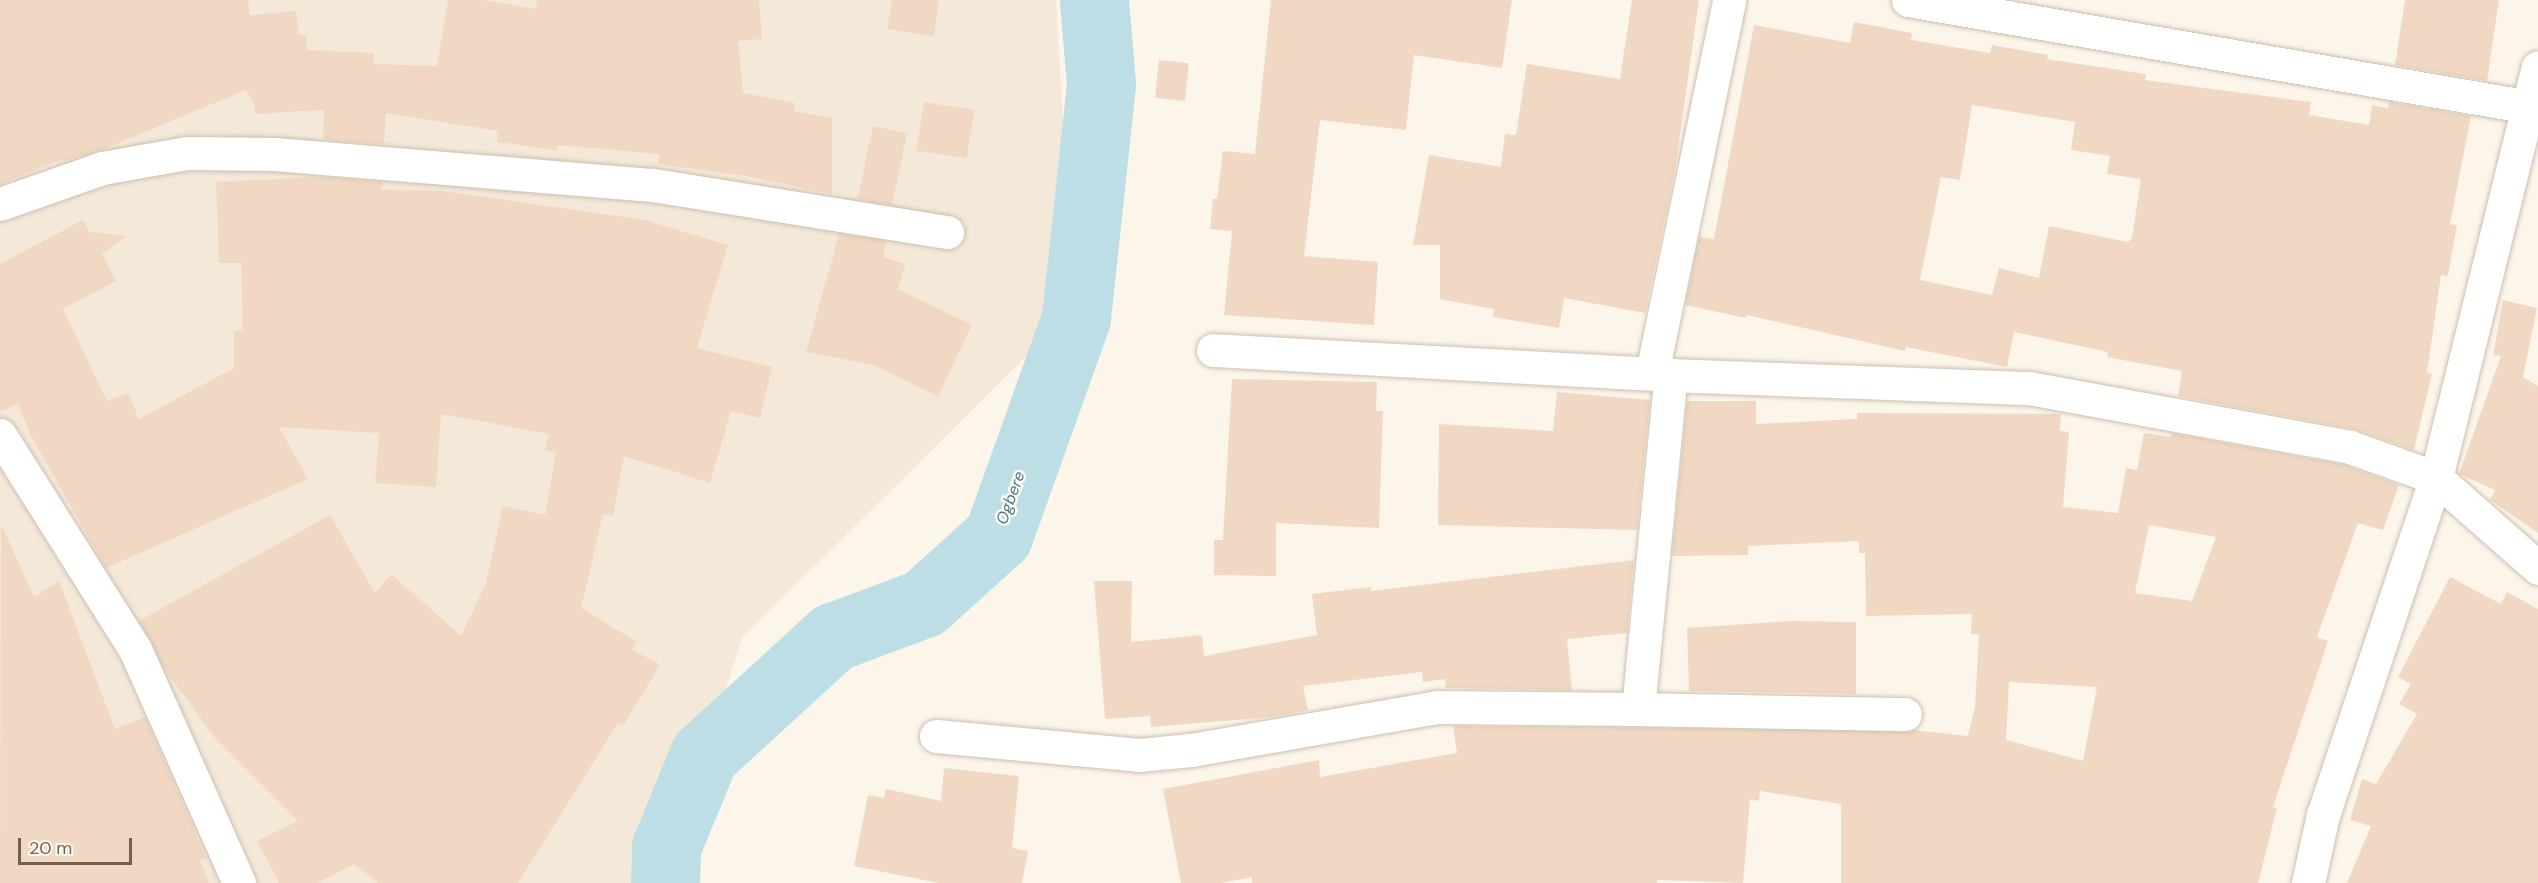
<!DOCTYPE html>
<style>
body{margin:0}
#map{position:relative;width:2538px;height:883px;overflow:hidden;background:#fcf6ea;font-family:"DM Sans",sans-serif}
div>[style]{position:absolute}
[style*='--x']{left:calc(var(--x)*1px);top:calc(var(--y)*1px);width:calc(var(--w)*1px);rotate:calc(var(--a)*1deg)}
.residential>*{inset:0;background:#f4e9d9}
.river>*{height:69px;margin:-34.5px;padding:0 34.5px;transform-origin:34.5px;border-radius:34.5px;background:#bedee6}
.building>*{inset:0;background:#f1d8c2;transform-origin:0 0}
.roads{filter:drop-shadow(0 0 2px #cebfaf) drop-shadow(0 0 2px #cebfaf)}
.minor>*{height:33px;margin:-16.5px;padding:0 16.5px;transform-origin:16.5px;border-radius:16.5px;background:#fff}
span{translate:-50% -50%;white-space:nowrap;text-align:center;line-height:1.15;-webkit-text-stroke:5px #fefaf1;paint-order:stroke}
.water-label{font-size:16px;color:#477a89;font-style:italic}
.scale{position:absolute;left:18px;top:838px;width:114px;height:27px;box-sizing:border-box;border:3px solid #775f4d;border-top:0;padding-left:8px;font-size:18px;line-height:21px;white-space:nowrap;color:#775f4d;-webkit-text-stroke:4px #fefaf1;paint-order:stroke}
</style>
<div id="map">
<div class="residential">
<div style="clip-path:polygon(0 0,1056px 0,1063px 119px,1046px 337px,742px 638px,664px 883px,0 883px)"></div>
</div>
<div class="river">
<div style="--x:665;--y:883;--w:36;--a:-88"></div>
<div style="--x:666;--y:847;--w:100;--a:-67.6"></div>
<div style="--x:704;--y:755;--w:175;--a:-42.5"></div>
<div style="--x:833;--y:637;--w:97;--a:-20.5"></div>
<div style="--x:924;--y:603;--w:100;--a:-42.2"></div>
<div style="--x:998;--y:536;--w:232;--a:-70.3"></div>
<div style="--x:1076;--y:318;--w:235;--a:-83.9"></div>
<div style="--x:1101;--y:84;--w:84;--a:-94.8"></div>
</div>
<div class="building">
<div style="clip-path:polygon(0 0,248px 0,250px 15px,296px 11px,299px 35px,306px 35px,307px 50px,374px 53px,373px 64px,437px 66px,448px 0,483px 0,537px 9px,536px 0,759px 0,762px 39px,738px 41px,743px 93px,795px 103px,794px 111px,832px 118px,832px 194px,746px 176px,658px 164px,659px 154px,557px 145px,557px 150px,497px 142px,498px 131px,386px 113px,384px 144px,323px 139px,324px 110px,255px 114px,254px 104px,246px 90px,106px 148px,64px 161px,63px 159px,0 184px)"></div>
<div style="clip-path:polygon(892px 0,939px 0,934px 36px,887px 29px)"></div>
<div style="clip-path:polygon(1271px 0,1512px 0,1502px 68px,1414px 55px,1406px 130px,1320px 120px,1304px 256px,1378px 262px,1374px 325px,1224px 315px,1232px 231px,1210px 229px,1213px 199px,1217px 199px,1223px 151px,1255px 154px)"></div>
<div style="clip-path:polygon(1632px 0,1699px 0,1675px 170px,1645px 313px,1564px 298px,1559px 328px,1493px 317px,1494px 309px,1440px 299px,1440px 245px,1413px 245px,1429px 155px,1501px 167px,1505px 134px,1516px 135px,1527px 64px,1620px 79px)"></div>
<div style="clip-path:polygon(2405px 0,2499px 0,2487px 81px,2395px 65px)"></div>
<div style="clip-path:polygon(evenodd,1854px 22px,1912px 33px,1911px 40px,1990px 53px,1992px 45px,2048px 55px,2047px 59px,2146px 74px,2145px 80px,2311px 102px,2309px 115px,2369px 125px,2372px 105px,2388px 108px,2389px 102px,2471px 116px,2450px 224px,2457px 225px,2448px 276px,2441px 275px,2427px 373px,2432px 374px,2414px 450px,2354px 429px,2178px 396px,2182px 371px,2107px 357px,2108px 352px,2014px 332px,2007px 367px,1906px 347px,1905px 351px,1747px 315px,1746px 318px,1685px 305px,1699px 237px,1714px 239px,1754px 25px,1850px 43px,1854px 22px,1972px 105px,2075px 122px,2071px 150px,2110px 156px,2107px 174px,2141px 179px,2132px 238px,2128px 242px,2049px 226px,2039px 278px,1999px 268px,1992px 295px,1920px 280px,1941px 177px,1960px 180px,1972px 105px)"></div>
<div style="left:1159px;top:60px;width:30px;height:38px;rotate:6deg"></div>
<div style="left:924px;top:102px;width:51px;height:49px;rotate:9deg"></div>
<div style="left:873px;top:126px;width:35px;height:74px;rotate:12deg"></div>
<div style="clip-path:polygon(321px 177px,383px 182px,382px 190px,443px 191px,645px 220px,728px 245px,697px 348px,772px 367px,760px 418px,731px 411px,710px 483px,624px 456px,613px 516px,603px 514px,581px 608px,637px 642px,632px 649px,660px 665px,623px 726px,618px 723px,518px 883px,378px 883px,354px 864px,317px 883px,279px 883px,257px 841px,298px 821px,215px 738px,163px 667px,139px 621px,330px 515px,375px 593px,391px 574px,461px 636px,486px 583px,503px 506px,545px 515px,556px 452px,545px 451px,549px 434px,441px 414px,436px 487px,375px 483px,379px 433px,279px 427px,308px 479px,106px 568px,31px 436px,18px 404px,0 412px,0 264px,83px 220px,90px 232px,126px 236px,102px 254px,116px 281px,63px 309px,107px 401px,128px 393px,139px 419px,234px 368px,234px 331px,243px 331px,241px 263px,219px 263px,216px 182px)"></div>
<div style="clip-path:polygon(839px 234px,886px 241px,883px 257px,905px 264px,898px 289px,972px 325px,938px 396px,873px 365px,806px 352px)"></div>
<div style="clip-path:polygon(2503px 300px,2537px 308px,2523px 377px,2538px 386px,2538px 533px,2490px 500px,2495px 490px,2459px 474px,2501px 356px,2493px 355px)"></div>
<div style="clip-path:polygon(1232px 379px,1377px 382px,1376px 411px,1383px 411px,1379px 528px,1276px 523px,1276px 576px,1214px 575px,1214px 540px,1223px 540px)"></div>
<div style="clip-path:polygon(1557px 392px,1650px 400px,1637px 530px,1438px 525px,1439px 424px,1553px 431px)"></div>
<div style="clip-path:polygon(evenodd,1687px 401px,1756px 401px,1756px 424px,1857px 419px,1857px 413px,2061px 414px,2060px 431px,2069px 432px,2063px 507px,2118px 513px,2126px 468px,2137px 470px,2144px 433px,2171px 437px,2171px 433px,2345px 465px,2399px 485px,2383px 530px,2358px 523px,2317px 637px,2328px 641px,2273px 807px,2277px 808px,2258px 883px,1841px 883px,1841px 804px,1760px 791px,1759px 801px,1750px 799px,1743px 883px,1657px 880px,1657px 883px,1252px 883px,1252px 877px,1221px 883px,1181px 883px,1163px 789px,1319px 760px,1320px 777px,1457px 753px,1453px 726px,1914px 730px,1968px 736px,1975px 707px,1979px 634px,1971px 634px,1972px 614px,1866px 616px,1865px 553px,1859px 553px,1859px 541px,1748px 546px,1748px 555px,1672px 556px,1687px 401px,2149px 525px,2216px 537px,2192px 601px,2135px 593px,2149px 525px,1687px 401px,2009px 682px,2097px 687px,2083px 761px,2006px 740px,2009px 682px)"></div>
<div style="clip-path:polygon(1px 524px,34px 597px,59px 581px,115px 729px,145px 717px,192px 825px,206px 858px,200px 861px,209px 883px,0 883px)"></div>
<div style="clip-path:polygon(1634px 560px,1627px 633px,1567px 639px,1572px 690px,1446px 688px,1445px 679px,1423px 682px,1422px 672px,1303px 686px,1308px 710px,1273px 717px,1151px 727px,1150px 716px,1105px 719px,1094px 581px,1132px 581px,1131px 642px,1202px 635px,1204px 656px,1317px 635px,1312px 594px,1371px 587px,1371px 591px)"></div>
<div style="clip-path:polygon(2450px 577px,2501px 604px,2507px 592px,2538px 609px,2538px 883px,2347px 883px,2371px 826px,2350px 820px,2362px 779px,2376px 784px,2417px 714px,2399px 704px,2411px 684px,2398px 677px)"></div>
<div style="clip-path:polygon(1792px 621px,1856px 622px,1856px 694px,1689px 691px,1687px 628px)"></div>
<div style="clip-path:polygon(944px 768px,1019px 776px,1012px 848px,1028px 851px,1022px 883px,939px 883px,854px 866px,868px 795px,884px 798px,886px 789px,941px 801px)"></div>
</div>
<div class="roads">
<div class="minor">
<div style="--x:1908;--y:0;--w:631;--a:9.76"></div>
<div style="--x:0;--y:204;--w:108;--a:-19.4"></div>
<div style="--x:102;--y:168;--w:86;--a:-10"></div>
<div style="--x:187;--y:153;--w:87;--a:0.7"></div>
<div style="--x:274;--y:154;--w:380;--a:4.7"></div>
<div style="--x:653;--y:185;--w:298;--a:9.1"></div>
<div style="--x:1213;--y:350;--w:459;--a:3.1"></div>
<div style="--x:1671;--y:375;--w:358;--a:2.1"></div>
<div style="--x:2029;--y:388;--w:326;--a:10.4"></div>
<div style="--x:2350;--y:447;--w:91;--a:19.8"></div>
<div style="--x:2436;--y:478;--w:136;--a:41.4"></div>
<div style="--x:1652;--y:373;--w:381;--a:-78.3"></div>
<div style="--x:0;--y:435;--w:253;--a:57.8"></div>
<div style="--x:135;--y:649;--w:256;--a:66"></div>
<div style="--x:1638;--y:709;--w:267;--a:1.1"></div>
<div style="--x:936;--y:736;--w:204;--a:5.3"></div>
<div style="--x:1139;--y:755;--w:52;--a:-5.5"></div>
<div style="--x:1191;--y:750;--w:250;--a:-9.9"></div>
<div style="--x:1437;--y:707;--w:201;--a:0.6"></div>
<div style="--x:1638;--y:709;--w:336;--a:-84.4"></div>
<div style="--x:2308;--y:883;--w:70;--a:-77.6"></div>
<div style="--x:2323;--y:815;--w:355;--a:-71.5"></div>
<div style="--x:2436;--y:478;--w:423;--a:-76.1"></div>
</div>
</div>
<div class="water-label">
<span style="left:1011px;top:498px;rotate:-70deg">Ogbere</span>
</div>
<div class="scale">20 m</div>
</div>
